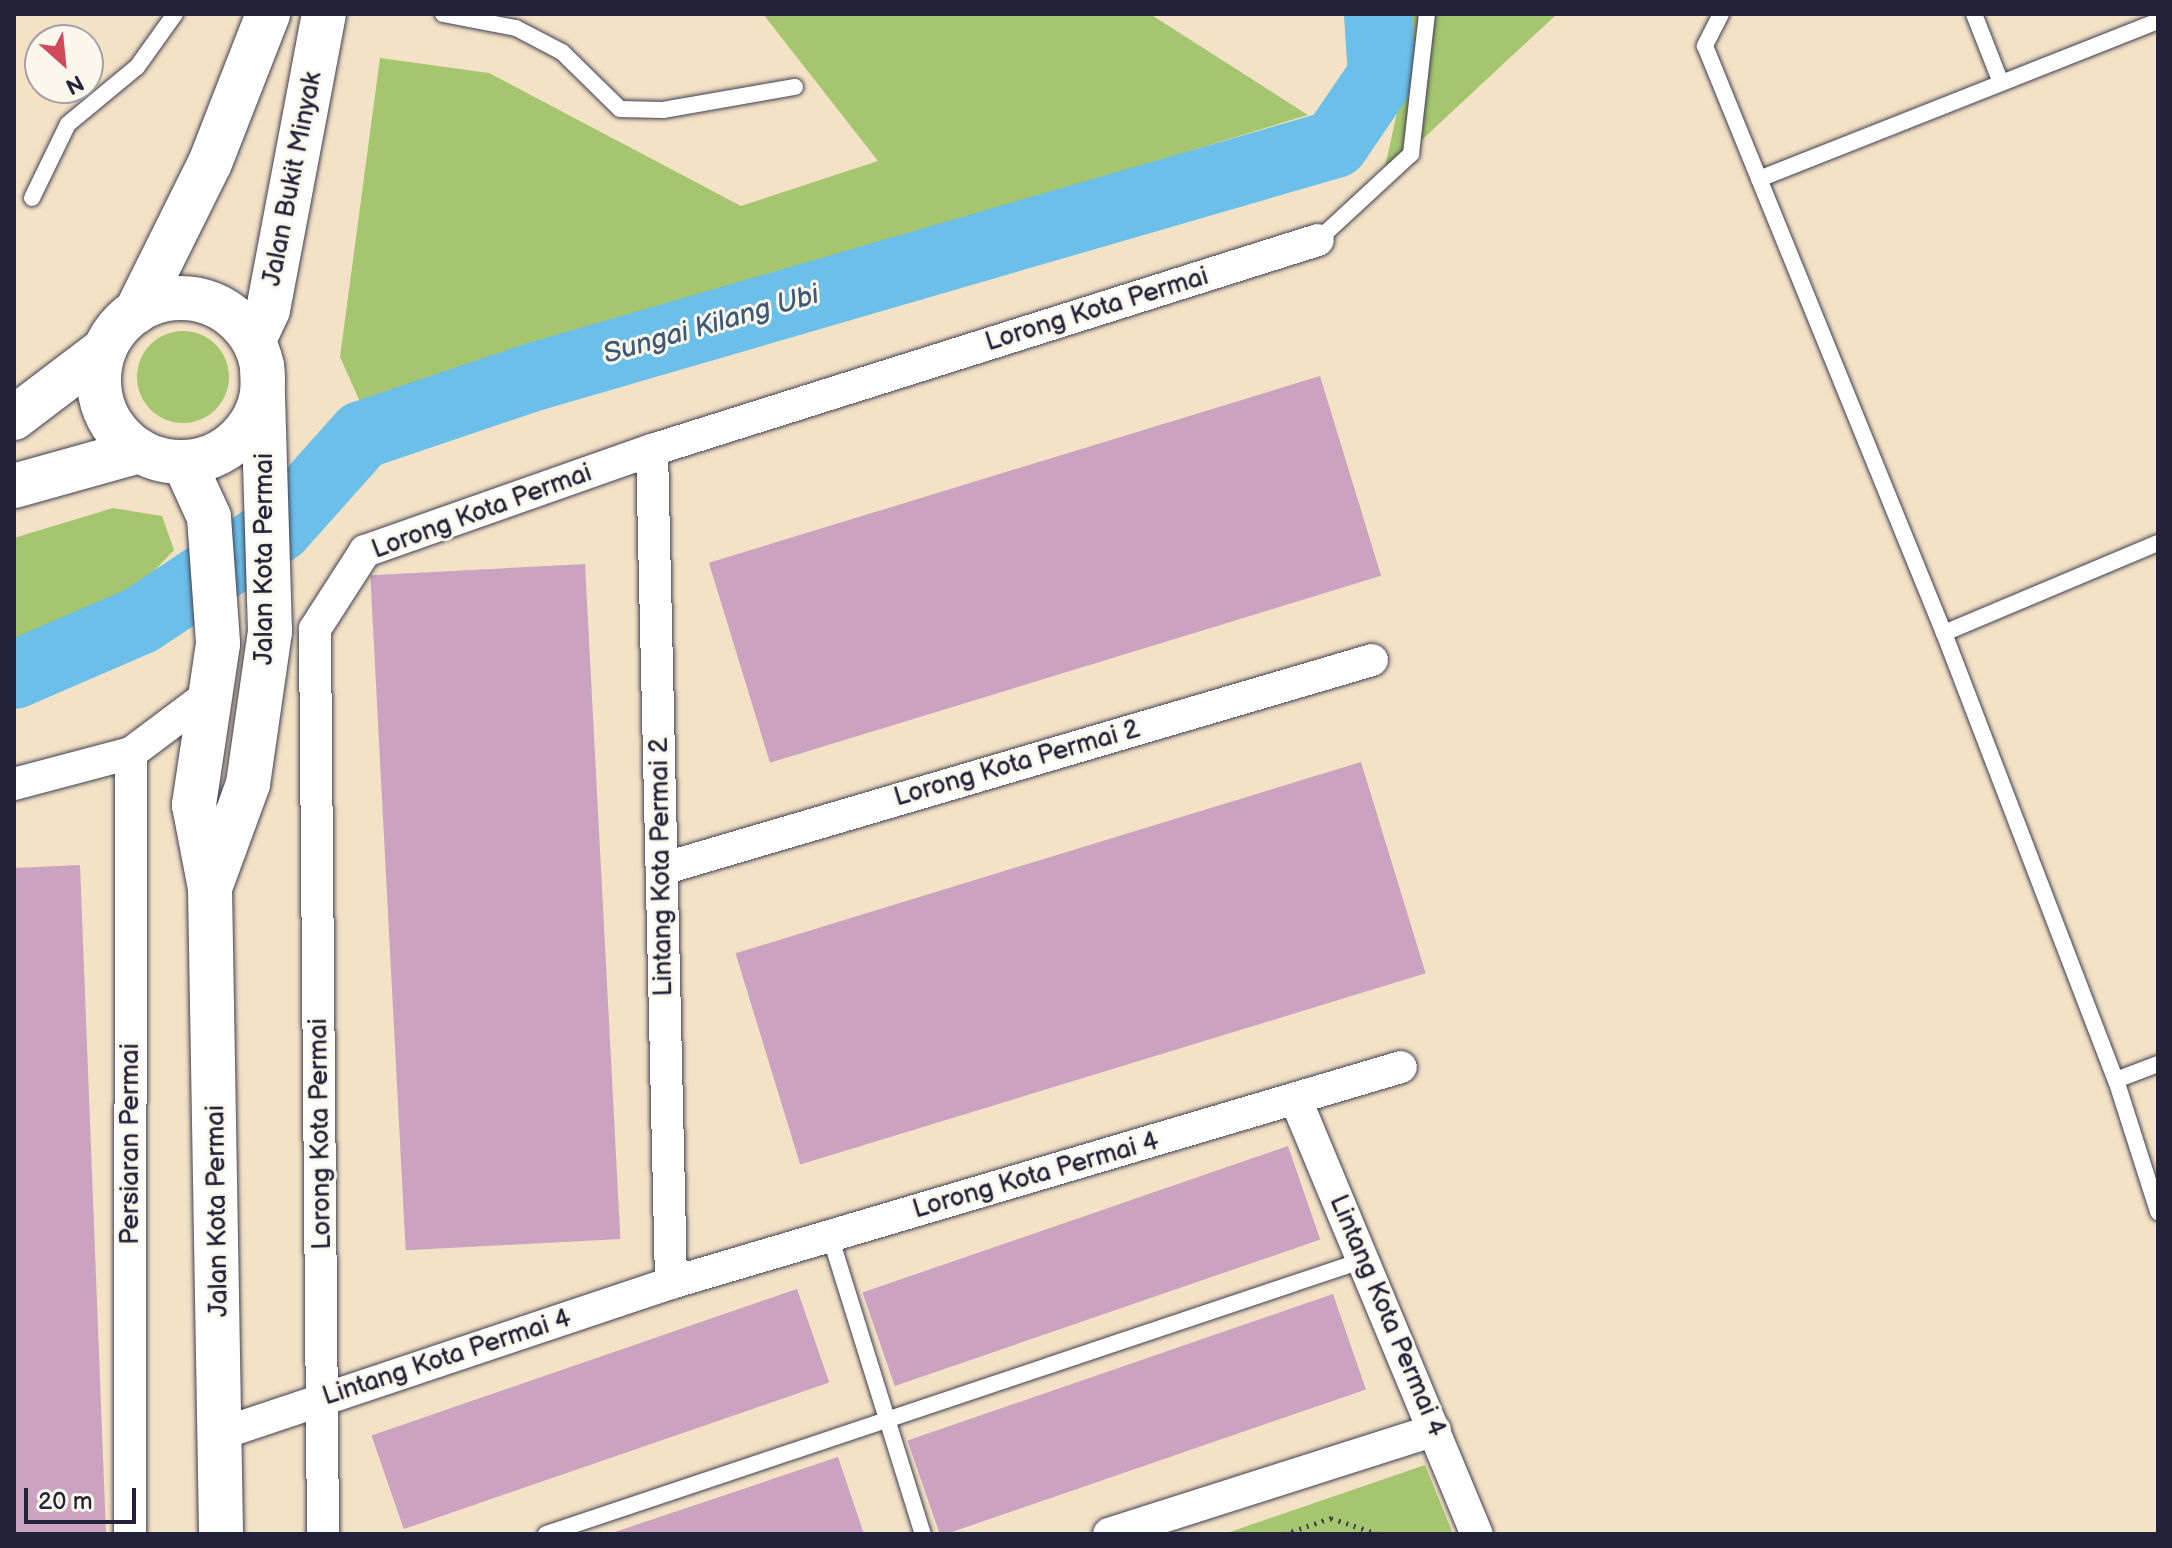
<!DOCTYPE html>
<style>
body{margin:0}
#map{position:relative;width:2172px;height:1548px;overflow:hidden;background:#f3e2c6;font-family:"Balsamiq Sans",sans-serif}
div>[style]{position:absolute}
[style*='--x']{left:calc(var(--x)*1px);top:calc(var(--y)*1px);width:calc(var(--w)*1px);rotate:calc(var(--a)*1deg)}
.green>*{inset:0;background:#a5c66e}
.round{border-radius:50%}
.river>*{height:68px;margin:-34px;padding:0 34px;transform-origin:34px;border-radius:34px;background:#6bbfe8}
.building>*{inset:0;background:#cba2bf;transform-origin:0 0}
.path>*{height:5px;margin-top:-2.5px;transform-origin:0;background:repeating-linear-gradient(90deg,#413f50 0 2px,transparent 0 8px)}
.roads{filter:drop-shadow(0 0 2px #413f50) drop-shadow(0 0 2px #413f50)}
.service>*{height:16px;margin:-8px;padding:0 8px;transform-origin:8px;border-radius:8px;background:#fff}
.minor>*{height:32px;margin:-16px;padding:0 16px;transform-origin:16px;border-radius:16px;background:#fff}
.secondary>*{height:44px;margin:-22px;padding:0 22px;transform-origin:22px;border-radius:22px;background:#fff}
.secondary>.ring{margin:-22px;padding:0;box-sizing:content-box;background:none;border:44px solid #fff;border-radius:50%}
span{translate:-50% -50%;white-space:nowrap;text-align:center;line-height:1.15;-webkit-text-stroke:6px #fbf7ec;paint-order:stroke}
.street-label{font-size:26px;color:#22223b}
.water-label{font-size:28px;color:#3c5978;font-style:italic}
.frame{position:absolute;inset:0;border:16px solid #22223b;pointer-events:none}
.north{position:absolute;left:24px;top:24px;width:80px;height:80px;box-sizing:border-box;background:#fbf7ec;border:2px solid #a4a2a5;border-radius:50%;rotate:153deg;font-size:22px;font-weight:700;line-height:32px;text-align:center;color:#22223b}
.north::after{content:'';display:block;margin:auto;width:28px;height:36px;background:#d1495b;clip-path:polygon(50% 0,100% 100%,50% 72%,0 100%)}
.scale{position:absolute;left:24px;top:1488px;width:112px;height:36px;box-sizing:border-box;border:4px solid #22223b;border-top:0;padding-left:10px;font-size:24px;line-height:28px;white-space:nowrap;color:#22223b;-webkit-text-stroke:6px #fbf7ec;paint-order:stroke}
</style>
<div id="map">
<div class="green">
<div style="clip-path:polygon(763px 14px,1150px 14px,1308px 115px,361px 404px,340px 357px,380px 58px,489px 73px,741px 206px,878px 161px)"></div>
<div style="clip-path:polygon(1409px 14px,1557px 14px,1383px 176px,1411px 49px)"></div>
<div class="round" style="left:137px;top:331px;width:92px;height:92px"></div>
<div style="clip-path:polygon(113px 508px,162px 516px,174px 550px,118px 609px,14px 639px,14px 538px)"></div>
<div style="clip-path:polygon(1425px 1465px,1453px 1534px,1224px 1534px)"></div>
</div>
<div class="river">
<div style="--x:14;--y:675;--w:138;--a:-23.4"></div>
<div style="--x:141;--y:620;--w:166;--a:-33.7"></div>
<div style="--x:279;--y:528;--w:125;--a:-48.3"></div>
<div style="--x:362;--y:435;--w:177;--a:-18.7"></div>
<div style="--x:530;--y:378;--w:838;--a:-16.21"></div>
<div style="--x:1335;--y:144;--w:83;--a:-55.7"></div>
<div style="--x:1382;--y:75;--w:61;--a:-93.8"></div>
</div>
<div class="building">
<div style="left:1320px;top:376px;width:209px;height:639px;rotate:73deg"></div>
<div style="left:585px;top:564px;width:676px;height:215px;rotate:87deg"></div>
<div style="left:1361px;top:762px;width:221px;height:654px;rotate:73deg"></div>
<div style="clip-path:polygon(80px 865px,106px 1534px,14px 1534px,14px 868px)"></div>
<div style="left:1288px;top:1146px;width:99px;height:450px;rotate:71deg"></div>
<div style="left:797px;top:1289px;width:99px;height:450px;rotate:71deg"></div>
<div style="left:1333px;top:1294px;width:101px;height:450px;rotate:71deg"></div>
<div style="clip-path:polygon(838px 1457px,864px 1534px,612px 1534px,612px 1533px)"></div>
</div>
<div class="path">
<div style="--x:1284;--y:1534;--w:50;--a:-18.8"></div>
<div style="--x:1331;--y:1518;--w:50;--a:18.8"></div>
</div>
<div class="roads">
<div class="service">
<div style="--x:443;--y:14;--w:74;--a:10.9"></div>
<div style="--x:516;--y:28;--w:52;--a:27.6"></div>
<div style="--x:562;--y:52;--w:81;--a:44.5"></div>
<div style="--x:620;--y:109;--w:43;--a:1.3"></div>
<div style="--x:663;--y:110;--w:134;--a:-9.9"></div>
<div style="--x:1721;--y:14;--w:36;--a:117"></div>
<div style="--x:1705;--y:46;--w:634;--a:67.85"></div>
<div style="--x:1944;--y:633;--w:479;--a:69"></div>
<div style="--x:2116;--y:1080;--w:139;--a:72.3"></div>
<div style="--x:1974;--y:14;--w:74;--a:68.6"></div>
<div style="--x:1759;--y:179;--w:429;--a:-21.6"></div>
<div style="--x:32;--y:198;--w:82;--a:-64.1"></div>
<div style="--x:68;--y:124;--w:89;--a:-39.6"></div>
<div style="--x:137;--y:67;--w:65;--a:-54.4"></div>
<div style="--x:1318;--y:240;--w:127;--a:-42.8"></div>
<div style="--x:1411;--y:154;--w:141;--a:-83.5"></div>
<div style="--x:1944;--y:633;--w:232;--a:-22.8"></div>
<div style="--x:2116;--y:1080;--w:45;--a:-20.9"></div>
<div style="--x:830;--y:1236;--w:312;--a:72.7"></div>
<div style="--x:546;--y:1534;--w:863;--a:-18.52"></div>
</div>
<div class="minor">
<div style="--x:652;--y:450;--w:833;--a:88.69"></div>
<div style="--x:14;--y:784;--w:121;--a:-14.8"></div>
<div style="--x:131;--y:753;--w:105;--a:-36.9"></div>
<div style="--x:662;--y:869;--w:740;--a:-16.4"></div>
<div style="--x:1296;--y:1100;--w:470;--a:67.4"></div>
<div style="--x:223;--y:1433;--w:472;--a:-18.5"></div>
<div style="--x:671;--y:1283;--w:761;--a:-16.48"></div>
<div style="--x:130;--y:1534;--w:781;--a:-89.93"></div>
<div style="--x:323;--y:1534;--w:905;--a:-90.51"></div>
<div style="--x:315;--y:629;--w:93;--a:-57.3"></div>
<div style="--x:365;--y:551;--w:304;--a:-19.4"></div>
<div style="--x:652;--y:450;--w:698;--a:-17.5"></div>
<div style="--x:1109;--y:1534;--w:342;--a:-17.7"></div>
</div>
<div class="secondary">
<div class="ring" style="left:99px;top:298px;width:120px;height:120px"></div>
<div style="--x:136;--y:312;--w:166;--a:-63.6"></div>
<div style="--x:210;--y:163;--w:160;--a:-68.7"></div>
<div style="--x:254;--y:340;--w:33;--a:-65"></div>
<div style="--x:268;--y:310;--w:301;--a:-79.3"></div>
<div style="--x:14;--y:418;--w:114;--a:-37.2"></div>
<div style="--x:184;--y:462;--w:60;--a:65.6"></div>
<div style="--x:209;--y:517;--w:127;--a:85.9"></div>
<div style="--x:218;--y:644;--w:163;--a:98.5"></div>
<div style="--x:194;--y:805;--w:85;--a:79.1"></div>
<div style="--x:210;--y:888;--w:646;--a:89.02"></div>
<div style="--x:14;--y:486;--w:130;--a:-15.6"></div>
<div style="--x:210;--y:888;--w:111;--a:-69.9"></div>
<div style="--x:248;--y:784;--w:154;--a:-81.8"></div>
<div style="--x:270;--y:632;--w:267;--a:-91.7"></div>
</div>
</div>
<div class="street-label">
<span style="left:293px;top:179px;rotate:-79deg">Jalan Bukit Minyak</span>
<span style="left:1097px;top:310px;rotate:-17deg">Lorong Kota Permai</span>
<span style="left:482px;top:512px;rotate:-20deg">Lorong Kota Permai</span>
<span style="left:265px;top:559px;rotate:-90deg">Jalan Kota Permai</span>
<span style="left:1017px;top:764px;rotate:-16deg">Lorong Kota Permai 2</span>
<span style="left:662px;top:867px;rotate:-91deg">Lintang Kota Permai 2</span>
<span style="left:321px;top:1134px;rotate:-91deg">Lorong Kota Permai</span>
<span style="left:131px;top:1144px;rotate:-90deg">Persiaran Permai</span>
<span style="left:1036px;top:1176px;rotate:-16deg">Lorong Kota Permai 4</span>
<span style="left:218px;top:1211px;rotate:-91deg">Jalan Kota Permai</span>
<span style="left:1387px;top:1316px;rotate:67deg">Lintang Kota Permai 4</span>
<span style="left:447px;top:1358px;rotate:-18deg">Lintang Kota Permai 4</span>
</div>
<div class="water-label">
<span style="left:711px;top:325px;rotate:-16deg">Sungai Kilang Ubi</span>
</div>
<div class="frame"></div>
<div class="north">N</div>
<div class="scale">20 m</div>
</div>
